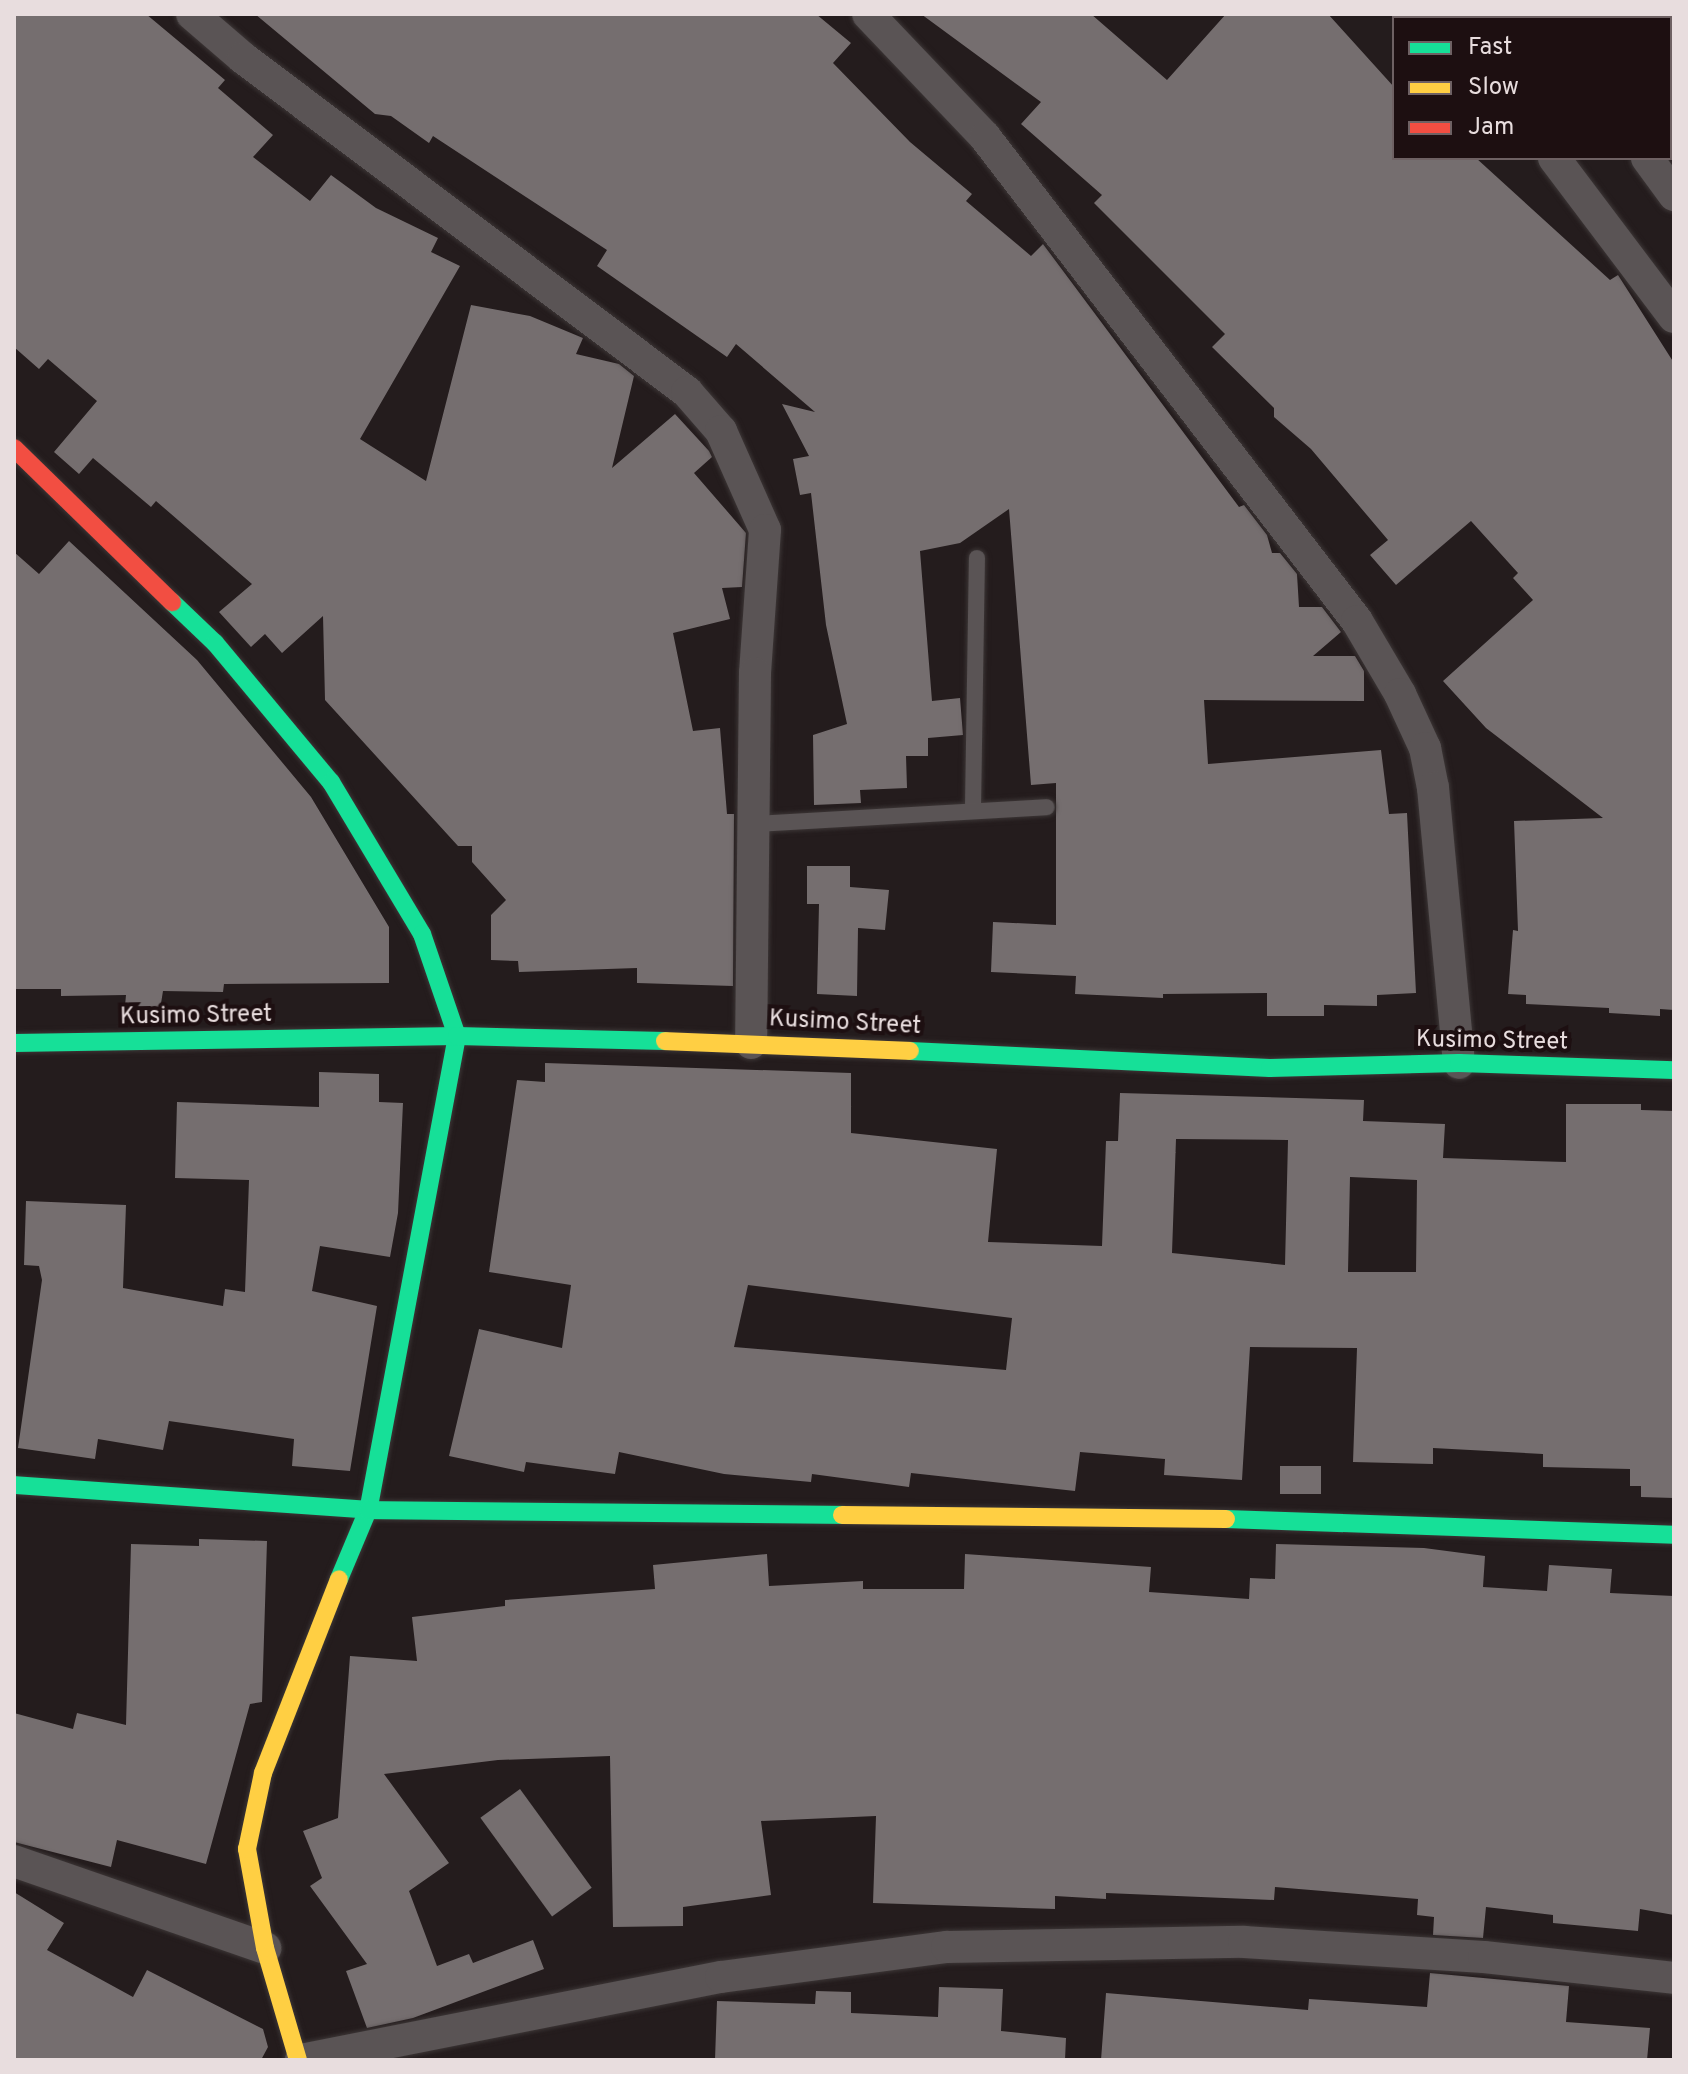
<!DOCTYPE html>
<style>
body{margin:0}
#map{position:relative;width:1688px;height:2074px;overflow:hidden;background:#241c1d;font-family:Overpass,sans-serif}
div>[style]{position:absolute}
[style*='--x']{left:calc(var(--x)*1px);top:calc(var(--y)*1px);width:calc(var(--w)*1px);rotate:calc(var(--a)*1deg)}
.building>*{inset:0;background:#756e6f;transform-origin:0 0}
.roads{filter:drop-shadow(0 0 2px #3c3636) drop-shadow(0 0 2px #3c3636)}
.lane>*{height:16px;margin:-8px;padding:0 8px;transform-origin:8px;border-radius:8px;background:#5a5455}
.street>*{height:32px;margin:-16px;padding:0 16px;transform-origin:16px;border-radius:16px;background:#5a5455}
.fast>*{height:18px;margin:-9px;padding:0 9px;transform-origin:9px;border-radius:9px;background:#16e098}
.slow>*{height:18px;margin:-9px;padding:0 9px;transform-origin:9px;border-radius:9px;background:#ffcf43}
.jam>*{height:18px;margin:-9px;padding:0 9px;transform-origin:9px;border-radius:9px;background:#f24e42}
span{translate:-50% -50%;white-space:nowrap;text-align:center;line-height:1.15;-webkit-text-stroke:8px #1d0f11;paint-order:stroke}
.street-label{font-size:24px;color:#e8ddde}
.frame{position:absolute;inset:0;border:16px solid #e8ddde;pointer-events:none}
.legend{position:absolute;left:1392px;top:16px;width:280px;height:144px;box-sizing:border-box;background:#1d0f11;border:2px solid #6e6163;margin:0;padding:10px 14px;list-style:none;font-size:24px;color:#e8ddde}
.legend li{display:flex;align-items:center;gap:16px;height:40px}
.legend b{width:40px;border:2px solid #6e6163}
</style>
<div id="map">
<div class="building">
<div style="clip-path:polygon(14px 14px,146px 14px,225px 80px,218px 88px,273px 135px,253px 157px,310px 201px,331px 175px,376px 208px,438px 238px,431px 252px,460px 266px,360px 439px,426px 481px,471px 305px,530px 316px,583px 338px,576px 354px,619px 364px,634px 376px,612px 468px,675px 414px,709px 451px,712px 457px,694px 473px,746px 533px,742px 587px,722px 588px,730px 619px,673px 633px,693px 731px,720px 728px,727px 814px,734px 814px,733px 986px,637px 983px,637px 968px,519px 972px,518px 961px,491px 960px,491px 915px,506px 900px,472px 862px,472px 846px,458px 846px,325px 700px,323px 616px,282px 653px,265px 634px,251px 647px,219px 612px,252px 584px,156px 501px,151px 507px,93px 458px,79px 474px,54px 452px,97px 401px,48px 359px,39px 369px,14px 347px)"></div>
<div style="clip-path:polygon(255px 14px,816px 14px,851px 43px,833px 63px,910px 142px,972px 194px,966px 201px,1031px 256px,1043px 244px,1239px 507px,1244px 505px,1267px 535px,1272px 553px,1280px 553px,1297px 574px,1299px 607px,1322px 607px,1341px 632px,1313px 656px,1355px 656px,1364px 671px,1364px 701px,1204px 700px,1208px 764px,1381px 750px,1389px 814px,1407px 813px,1416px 993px,1377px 995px,1377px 1006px,1324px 1005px,1324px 1016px,1267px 1016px,1267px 993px,1163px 994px,1163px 998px,1075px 994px,1076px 976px,991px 972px,993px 922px,1056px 925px,1056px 783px,1031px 785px,1009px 509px,960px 543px,920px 551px,932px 701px,960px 698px,963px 735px,928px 738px,928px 756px,906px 756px,907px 788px,860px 790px,861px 803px,814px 805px,813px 735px,847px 724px,826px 625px,811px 493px,800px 495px,793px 459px,809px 456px,782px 404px,815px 412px,736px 344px,727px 357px,597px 266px,607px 250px,433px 136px,429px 143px,391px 116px,375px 114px)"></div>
<div style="clip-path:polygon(921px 14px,1091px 14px,1167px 80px,1226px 14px,1328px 14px,1394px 87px,1394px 158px,1476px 158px,1610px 280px,1618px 275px,1674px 363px,1674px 1010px,1660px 1009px,1660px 1016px,1609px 1013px,1609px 1008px,1526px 1004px,1526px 995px,1508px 994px,1513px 930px,1518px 931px,1514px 821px,1603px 818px,1486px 728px,1443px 681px,1533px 600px,1513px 578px,1518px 573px,1471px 521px,1396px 585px,1370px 555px,1388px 540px,1311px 449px,1274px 417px,1274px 408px,1212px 347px,1225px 334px,1094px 203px,1102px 195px,1021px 124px,1041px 102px)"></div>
<div style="clip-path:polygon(69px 541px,197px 660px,311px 797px,389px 927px,389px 983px,224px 984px,223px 992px,163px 991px,159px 1016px,124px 1016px,126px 995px,61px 996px,61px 989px,14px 989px,14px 552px,39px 574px)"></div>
<div style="clip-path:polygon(807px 866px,850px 866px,850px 887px,889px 890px,885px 930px,858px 928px,857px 996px,817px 994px,819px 904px,807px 904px)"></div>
<div style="clip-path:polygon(evenodd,545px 1063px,851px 1073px,851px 1133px,997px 1149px,988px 1242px,1102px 1246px,1106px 1141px,1118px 1141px,1120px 1093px,1364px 1100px,1363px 1121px,1445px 1124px,1443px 1158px,1566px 1162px,1566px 1104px,1641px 1104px,1641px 1110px,1674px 1111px,1674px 1498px,1641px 1497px,1641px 1486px,1630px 1486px,1630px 1469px,1543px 1467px,1543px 1454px,1433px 1448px,1433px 1464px,1353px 1462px,1357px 1348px,1250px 1347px,1242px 1480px,1164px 1475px,1165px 1459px,1080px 1452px,1075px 1491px,911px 1473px,909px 1487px,812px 1474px,811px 1482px,724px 1474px,619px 1452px,615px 1474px,526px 1462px,524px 1472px,449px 1456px,479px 1329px,562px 1348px,571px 1285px,489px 1272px,517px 1080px,545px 1082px,545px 1063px,1176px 1139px,1288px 1140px,1285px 1265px,1172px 1253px,1176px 1139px,545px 1063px,1350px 1177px,1417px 1180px,1416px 1272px,1348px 1272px,1350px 1177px,545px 1063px,748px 1285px,1012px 1318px,1006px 1370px,734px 1347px,748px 1285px)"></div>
<div style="clip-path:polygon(319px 1072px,379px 1074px,379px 1102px,403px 1103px,398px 1213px,390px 1257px,320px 1246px,312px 1291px,377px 1306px,350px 1471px,292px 1466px,294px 1439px,169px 1421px,163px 1450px,98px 1439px,95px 1459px,18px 1448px,42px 1280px,39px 1266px,24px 1265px,26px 1201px,126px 1205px,123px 1288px,223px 1306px,225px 1289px,245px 1292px,249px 1180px,175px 1178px,177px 1102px,319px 1107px)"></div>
<div style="left:1280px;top:1466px;width:41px;height:28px"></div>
<div style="clip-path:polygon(199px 1539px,267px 1541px,262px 1702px,250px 1704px,206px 1864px,117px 1840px,111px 1867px,14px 1842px,14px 1713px,73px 1729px,77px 1713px,126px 1725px,131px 1544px,199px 1546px)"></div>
<div style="clip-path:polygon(1276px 1544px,1424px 1548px,1485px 1556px,1483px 1587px,1547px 1591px,1549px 1565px,1612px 1569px,1610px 1593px,1674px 1596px,1674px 1915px,1640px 1909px,1638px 1931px,1553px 1923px,1553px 1915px,1486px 1907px,1483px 1938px,1433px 1935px,1434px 1917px,1417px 1915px,1418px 1899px,1275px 1887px,1274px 1900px,1106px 1893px,1106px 1899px,1055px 1896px,1055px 1909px,873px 1903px,876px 1816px,761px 1821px,771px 1895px,683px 1907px,683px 1926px,613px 1927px,610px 1756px,498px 1760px,384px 1774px,449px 1863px,409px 1891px,437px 1966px,469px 1954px,473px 1963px,533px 1940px,544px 1969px,413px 2018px,367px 2028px,346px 1971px,367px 1964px,310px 1886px,322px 1878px,303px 1831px,338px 1818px,350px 1656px,417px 1661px,412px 1617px,505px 1606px,505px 1600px,655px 1589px,653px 1565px,767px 1554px,769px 1586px,863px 1581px,863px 1589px,964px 1589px,965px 1554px,1151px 1567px,1149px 1592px,1249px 1599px,1250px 1578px,1275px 1579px)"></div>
<div style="left:520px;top:1789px;width:122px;height:49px;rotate:54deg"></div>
<div style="clip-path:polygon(14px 1892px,64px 1923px,47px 1950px,133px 1997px,147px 1970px,263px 2029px,268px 2047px,261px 2060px,14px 2060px)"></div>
<div style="clip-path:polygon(1430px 1973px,1569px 1986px,1566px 2022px,1650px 2028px,1647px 2060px,1101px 2060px,1106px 1993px,1308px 2010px,1309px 1999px,1427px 2007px)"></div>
<div style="clip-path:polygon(939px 1987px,1003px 1989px,1001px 2031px,1066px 2038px,1065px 2060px,715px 2060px,717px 2001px,815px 2004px,816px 1991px,851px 1992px,851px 2013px,938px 2017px)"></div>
</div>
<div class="roads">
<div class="lane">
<div style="--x:973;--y:808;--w:250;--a:-89.1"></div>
<div style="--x:755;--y:824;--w:292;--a:-3.3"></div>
</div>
<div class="street">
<div style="--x:192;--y:14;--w:67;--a:40.8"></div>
<div style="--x:243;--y:58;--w:556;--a:36.95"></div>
<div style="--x:687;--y:392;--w:52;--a:48.9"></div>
<div style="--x:721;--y:431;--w:108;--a:66"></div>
<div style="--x:765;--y:530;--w:143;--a:94"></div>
<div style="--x:755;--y:673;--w:370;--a:90.6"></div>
<div style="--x:868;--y:14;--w:170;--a:46.4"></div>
<div style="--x:985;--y:137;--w:610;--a:52.45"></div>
<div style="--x:1357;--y:621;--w:85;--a:59.5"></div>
<div style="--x:1400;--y:694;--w:60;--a:65.2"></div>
<div style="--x:1425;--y:748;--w:41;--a:78.7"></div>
<div style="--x:1433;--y:788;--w:276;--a:84.6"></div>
<div style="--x:1447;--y:14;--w:5;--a:53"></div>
<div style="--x:1541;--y:14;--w:5;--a:53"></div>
<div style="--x:1554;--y:158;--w:199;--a:53"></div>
<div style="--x:1647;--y:158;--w:46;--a:53.9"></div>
<div style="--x:14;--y:1861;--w:266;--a:19.1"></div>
<div style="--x:301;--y:2060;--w:428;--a:-11.2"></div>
<div style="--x:721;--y:1977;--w:228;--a:-7.6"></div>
<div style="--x:947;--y:1947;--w:297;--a:-1"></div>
<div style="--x:1244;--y:1942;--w:240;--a:3.6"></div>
<div style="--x:1484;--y:1957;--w:191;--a:6.3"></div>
</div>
<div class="fast">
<div style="--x:172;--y:602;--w:59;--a:43.6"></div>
<div style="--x:215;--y:643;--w:181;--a:50.2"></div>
<div style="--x:331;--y:782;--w:177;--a:59.1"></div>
<div style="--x:422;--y:934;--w:108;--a:71.1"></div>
<div style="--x:457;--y:1036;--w:482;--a:100.6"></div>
<div style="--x:368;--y:1510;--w:75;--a:112.8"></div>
<div style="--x:14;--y:1043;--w:443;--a:-0.9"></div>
<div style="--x:457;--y:1036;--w:208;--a:1.4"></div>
<div style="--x:910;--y:1051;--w:360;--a:2.7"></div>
<div style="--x:1270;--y:1068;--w:189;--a:-1.5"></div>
<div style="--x:1459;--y:1063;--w:215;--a:1.9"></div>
<div style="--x:14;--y:1485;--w:355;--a:4"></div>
<div style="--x:368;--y:1510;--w:474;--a:0.6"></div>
<div style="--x:1226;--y:1519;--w:448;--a:2"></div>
</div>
<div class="slow">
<div style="--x:665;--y:1041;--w:245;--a:2.3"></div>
<div style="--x:842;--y:1515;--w:384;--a:0.6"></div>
<div style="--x:298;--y:2060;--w:117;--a:-106.4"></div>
<div style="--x:265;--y:1948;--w:101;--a:-100.3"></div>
<div style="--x:247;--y:1849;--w:78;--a:-78.1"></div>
<div style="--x:263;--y:1773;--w:208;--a:-68.6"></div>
</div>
<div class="jam">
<div style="--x:14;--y:448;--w:221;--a:44.3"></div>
</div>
</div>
<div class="street-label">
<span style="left:196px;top:1017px;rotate:-1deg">Kusimo Street</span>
<span style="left:845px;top:1024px;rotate:3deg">Kusimo Street</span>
<span style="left:1492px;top:1042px;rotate:1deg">Kusimo Street</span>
</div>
<div class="frame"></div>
<ul class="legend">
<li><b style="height:10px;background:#16e098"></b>Fast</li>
<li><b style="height:10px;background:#ffcf43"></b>Slow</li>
<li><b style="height:10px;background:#f24e42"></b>Jam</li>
</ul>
</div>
